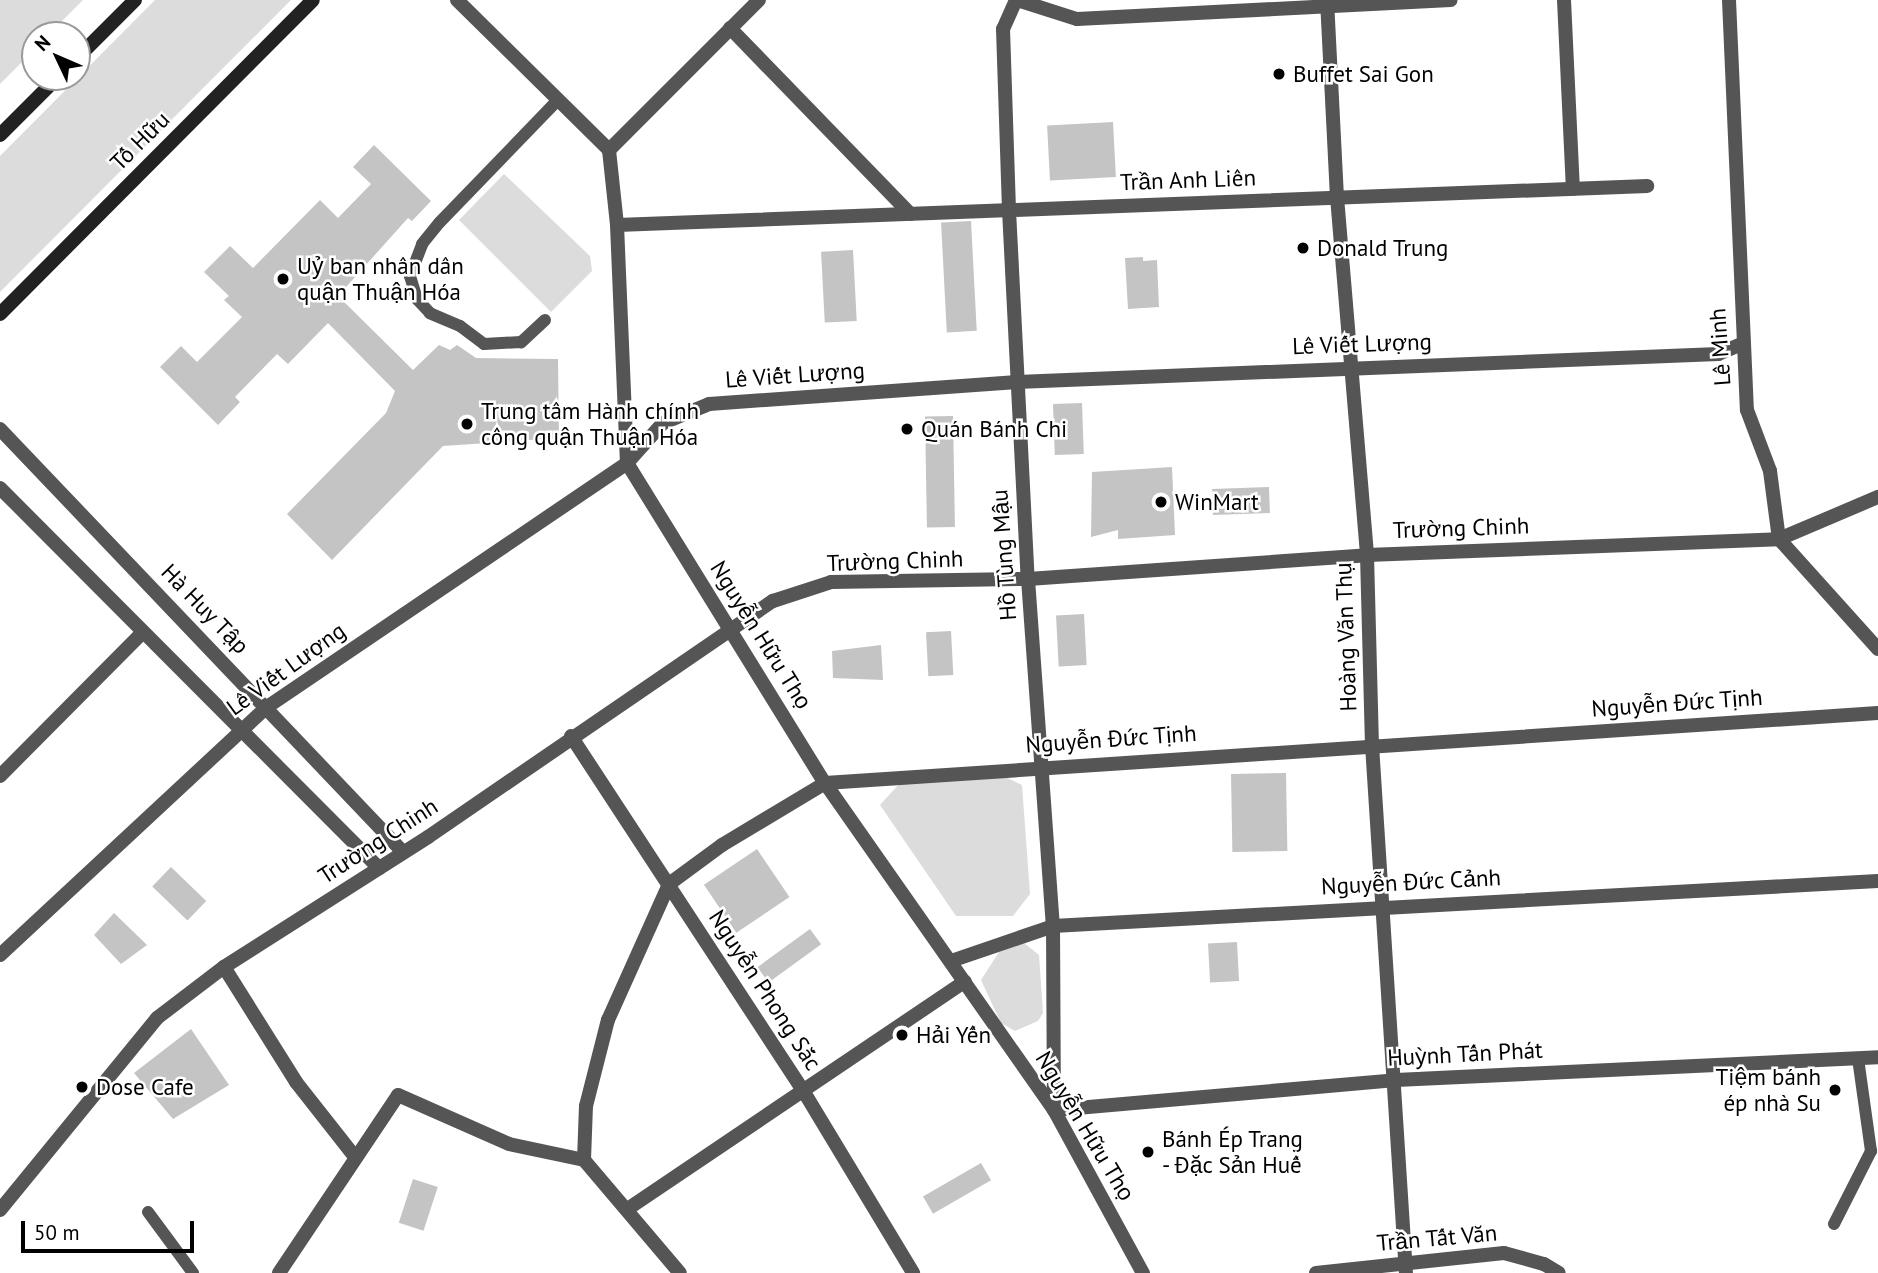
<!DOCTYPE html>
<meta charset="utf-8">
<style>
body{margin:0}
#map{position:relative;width:1878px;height:1273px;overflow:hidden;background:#fff;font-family:"PT Sans",sans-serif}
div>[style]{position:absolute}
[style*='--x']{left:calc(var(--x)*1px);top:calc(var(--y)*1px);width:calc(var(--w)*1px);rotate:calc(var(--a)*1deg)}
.green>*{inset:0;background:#dcdcdc}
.building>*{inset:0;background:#c4c4c4;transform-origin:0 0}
.service>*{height:12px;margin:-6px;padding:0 6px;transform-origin:6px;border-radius:6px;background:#555}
.minor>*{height:14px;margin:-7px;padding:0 7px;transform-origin:7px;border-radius:7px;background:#555}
.tertiary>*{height:14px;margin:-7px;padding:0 7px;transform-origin:7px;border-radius:7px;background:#555}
.secondary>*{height:14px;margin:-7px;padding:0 7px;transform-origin:7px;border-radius:7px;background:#222}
.dots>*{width:19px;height:19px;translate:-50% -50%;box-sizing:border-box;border:4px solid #fff;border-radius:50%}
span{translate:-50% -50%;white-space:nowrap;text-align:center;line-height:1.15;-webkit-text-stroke:5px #fff;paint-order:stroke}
.poi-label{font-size:23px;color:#000}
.left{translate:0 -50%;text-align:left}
.right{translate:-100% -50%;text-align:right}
.street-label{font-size:23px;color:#000}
.north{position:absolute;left:21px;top:21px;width:70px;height:70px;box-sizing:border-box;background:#fff;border:2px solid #999;border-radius:50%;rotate:314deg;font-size:19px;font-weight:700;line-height:28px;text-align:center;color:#000}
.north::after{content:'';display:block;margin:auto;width:24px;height:32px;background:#000;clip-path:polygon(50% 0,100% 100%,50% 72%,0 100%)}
.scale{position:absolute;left:21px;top:1221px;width:173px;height:32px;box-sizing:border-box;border:4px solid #000;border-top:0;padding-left:9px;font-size:21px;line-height:24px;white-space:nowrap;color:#000;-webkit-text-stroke:5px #fff;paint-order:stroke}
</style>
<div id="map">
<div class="green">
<div style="clip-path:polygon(0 0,83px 0,48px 35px,35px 35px,35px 49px,0 84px)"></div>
<div style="clip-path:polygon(155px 0,291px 0,0 292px,0 156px)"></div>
<div style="clip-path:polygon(504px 174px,590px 256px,592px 271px,551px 312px,459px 220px)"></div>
<div style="clip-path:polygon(1003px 776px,1022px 785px,1030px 894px,1013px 916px,956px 916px,880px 805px,899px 784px)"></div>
<div style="clip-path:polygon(1024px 943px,1039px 955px,1043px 1013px,1038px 1021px,1015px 1031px,1001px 1023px,981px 980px,999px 952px)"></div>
</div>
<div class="building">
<div style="left:1113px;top:122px;width:55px;height:66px;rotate:87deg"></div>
<div style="clip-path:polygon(374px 145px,431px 201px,412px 221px,408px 218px,338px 296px,413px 370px,439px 345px,450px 350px,457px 345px,476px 358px,558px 359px,559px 438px,443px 446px,332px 560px,287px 514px,386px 413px,395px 391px,328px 323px,288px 364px,277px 354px,235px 397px,240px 402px,218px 425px,160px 367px,181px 346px,197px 362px,242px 317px,224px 300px,229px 296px,204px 272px,230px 246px,253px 268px,320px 200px,338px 218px,371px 184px,353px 167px)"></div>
<div style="left:971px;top:221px;width:110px;height:30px;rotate:87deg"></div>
<div style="left:853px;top:250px;width:71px;height:32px;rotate:87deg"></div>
<div style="clip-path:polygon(1143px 257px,1143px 261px,1157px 260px,1159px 307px,1128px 309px,1125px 258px)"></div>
<div style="left:1082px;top:403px;width:51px;height:29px;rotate:88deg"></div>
<div style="left:953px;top:416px;width:111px;height:28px;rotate:89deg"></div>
<div style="clip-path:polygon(1172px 467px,1175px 535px,1118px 539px,1118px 530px,1091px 537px,1092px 472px)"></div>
<div style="left:1269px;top:487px;width:26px;height:57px;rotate:88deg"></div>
<div style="left:1084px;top:614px;width:51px;height:28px;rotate:87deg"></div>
<div style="left:951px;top:631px;width:44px;height:25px;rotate:87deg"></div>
<div style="clip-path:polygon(881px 645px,883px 680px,833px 678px,832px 651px)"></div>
<div style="left:1286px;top:773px;width:78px;height:55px;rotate:89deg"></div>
<div style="left:757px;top:849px;width:58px;height:64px;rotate:56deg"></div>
<div style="left:171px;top:867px;width:49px;height:27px;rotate:44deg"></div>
<div style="clip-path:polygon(114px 913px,147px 945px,121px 964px,94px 935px)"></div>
<div style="left:810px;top:929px;width:19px;height:65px;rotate:54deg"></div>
<div style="left:1237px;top:942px;width:39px;height:29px;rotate:87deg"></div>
<div style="clip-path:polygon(191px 1029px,229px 1085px,173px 1119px,134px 1073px)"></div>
<div style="left:981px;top:1163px;width:20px;height:67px;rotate:60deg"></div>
<div style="left:413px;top:1179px;width:26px;height:46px;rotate:18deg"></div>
</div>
<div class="service">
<div style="--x:545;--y:320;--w:33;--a:137"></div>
<div style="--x:521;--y:342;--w:37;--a:177"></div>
<div style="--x:484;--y:344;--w:30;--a:-143"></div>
<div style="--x:460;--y:326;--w:33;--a:-157"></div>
<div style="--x:430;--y:313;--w:19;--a:-133"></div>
<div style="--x:417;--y:299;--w:24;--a:-107"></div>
<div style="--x:410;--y:276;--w:34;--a:-69"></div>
<div style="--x:422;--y:244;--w:28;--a:-51"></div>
<div style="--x:440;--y:222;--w:170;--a:-46"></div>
<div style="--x:148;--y:1212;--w:76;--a:53.6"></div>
<div style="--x:1834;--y:1224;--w:82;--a:-63.1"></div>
<div style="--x:1871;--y:1151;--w:94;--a:-98"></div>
</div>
<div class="minor">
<div style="--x:457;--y:0;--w:214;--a:44.6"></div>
<div style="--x:609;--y:150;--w:75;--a:83.9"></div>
<div style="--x:617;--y:225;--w:238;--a:87.6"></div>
<div style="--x:627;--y:463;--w:376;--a:58.3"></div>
<div style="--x:825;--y:783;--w:399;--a:55"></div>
<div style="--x:1054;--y:1110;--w:186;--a:61.4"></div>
<div style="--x:1016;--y:0;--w:32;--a:114"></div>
<div style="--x:1003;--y:29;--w:181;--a:88.1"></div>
<div style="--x:1009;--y:210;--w:369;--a:87.1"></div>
<div style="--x:1028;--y:579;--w:348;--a:85.9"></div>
<div style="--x:1053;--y:926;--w:184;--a:89.7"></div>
<div style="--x:1054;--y:1110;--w:343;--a:-5"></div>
<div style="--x:1396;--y:1080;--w:483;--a:-2.7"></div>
<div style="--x:1017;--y:0;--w:63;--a:17.6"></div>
<div style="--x:1077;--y:19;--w:374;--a:-2.9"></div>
<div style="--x:1327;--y:0;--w:197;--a:87.1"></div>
<div style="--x:1337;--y:197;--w:359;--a:85.2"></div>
<div style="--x:1367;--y:555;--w:190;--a:88.5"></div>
<div style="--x:1372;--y:745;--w:529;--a:86.32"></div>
<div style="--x:1564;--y:0;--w:189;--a:87.3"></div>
<div style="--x:1729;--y:0;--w:410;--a:87.5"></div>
<div style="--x:1747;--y:410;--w:65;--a:69.3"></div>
<div style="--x:1770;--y:471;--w:69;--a:82.5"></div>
<div style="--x:1779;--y:539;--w:148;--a:48"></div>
<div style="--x:730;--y:28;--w:259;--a:45.9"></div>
<div style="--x:609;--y:150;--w:212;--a:-45"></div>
<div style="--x:617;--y:225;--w:1031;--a:-2.17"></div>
<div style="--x:0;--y:429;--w:584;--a:46.39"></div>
<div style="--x:0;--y:488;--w:537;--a:45.08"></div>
<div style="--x:571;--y:736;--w:420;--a:56.8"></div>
<div style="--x:801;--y:1087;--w:217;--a:58.9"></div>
<div style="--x:0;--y:776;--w:203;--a:-45.2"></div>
<div style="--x:0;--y:955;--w:364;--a:-42.9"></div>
<div style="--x:267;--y:707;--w:435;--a:-34.1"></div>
<div style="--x:627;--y:463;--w:54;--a:-48"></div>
<div style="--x:663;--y:423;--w:50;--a:-22.4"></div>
<div style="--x:709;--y:404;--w:309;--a:-4.1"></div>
<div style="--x:1017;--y:382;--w:702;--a:-2.29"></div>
<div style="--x:1718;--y:354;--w:25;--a:-23"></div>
<div style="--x:951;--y:961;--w:108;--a:-18.9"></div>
<div style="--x:1053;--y:926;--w:826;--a:-3.12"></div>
<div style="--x:224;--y:967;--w:136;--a:57.9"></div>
<div style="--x:296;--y:1082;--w:95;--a:51.8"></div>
<div style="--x:584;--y:1160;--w:54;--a:-87.9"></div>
<div style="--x:586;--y:1106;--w:89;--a:-75.7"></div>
<div style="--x:608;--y:1020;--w:149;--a:-65.8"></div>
<div style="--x:669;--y:884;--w:66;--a:-36.3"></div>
<div style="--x:722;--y:845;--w:120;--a:-31"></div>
<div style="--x:825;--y:783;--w:1055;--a:-3.8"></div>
<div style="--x:629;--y:1208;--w:405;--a:-34"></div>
<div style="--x:279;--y:1273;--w:214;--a:-56.2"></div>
<div style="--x:398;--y:1095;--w:121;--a:23.8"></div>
<div style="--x:509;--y:1144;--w:77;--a:12"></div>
<div style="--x:584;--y:1160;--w:148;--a:49.7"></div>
<div style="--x:1316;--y:1273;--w:189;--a:-6.1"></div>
<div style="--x:1504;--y:1253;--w:41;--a:15.4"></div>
<div style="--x:1544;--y:1264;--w:17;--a:31"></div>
</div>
<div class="tertiary">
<div style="--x:0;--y:1210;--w:248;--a:-50.7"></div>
<div style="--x:157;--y:1018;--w:84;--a:-37.3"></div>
<div style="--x:224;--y:967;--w:242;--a:-32.5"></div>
<div style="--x:428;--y:837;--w:418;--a:-34.4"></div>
<div style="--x:773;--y:601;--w:61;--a:-18.1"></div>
<div style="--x:831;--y:582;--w:197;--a:-0.9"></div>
<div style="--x:1028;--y:579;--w:340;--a:-4"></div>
<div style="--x:1367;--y:555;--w:412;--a:-2.2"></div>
<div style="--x:1779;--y:539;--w:108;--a:-23"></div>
</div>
<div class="secondary">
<div style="--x:77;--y:58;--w:82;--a:-45"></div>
<div style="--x:0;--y:135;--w:82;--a:-45"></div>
<div style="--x:0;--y:314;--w:443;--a:-45.1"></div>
</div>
<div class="dots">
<div style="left:1279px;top:74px;background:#000"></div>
<div style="left:1303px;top:248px;background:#000"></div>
<div style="left:283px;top:279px;background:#000"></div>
<div style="left:467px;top:424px;background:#000"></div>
<div style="left:907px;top:429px;background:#000"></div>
<div style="left:1161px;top:502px;background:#000"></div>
<div style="left:902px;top:1035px;background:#000"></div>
<div style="left:82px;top:1087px;background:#000"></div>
<div style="left:1835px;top:1090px;background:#000"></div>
<div style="left:1148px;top:1152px;background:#000"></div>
</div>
<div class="poi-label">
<span class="left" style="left:1293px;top:74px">Buffet Sai Gon</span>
<span class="left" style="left:1317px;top:248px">Donald Trung</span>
<span class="left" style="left:297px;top:279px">Uỷ ban nhân dân<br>quận Thuận Hóa</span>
<span class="left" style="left:481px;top:424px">Trung tâm Hành chính<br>công quận Thuận Hóa</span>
<span class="left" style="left:921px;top:429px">Quán Bánh Chi</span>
<span class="left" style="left:1175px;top:502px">WinMart</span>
<span class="left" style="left:916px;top:1035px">Hải Yến</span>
<span class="right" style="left:1821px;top:1090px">Tiệm bánh<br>ép nhà Su</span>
<span class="left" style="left:96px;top:1087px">Dose Cafe</span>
<span class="left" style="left:1162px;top:1152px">Bánh Ép Trang<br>- Đặc Sản Huế</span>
</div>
<div class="street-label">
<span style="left:140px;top:141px;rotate:-45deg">Tố Hữu</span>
<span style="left:1188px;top:180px;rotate:-2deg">Trần Anh Liên</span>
<span style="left:1362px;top:344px;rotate:-2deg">Lê Viết Lượng</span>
<span style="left:1720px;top:347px;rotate:-94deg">Lê Minh</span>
<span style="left:795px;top:375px;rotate:-4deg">Lê Viết Lượng</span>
<span style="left:1461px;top:528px;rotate:-2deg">Trường Chinh</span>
<span style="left:1004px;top:555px;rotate:-94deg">Hồ Tùng Mậu</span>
<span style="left:895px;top:561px;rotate:-2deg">Trường Chinh</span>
<span style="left:205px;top:609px;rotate:46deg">Hà Huy Tập</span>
<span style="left:761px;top:635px;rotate:58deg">Nguyễn Hữu Thọ</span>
<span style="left:1346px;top:637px;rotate:-92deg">Hoàng Văn Thụ</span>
<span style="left:286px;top:669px;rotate:-36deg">Lê Viết Lượng</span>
<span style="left:1677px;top:703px;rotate:-4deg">Nguyễn Đức Tịnh</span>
<span style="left:1111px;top:739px;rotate:-4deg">Nguyễn Đức Tịnh</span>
<span style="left:378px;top:841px;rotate:-33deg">Trường Chinh</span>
<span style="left:1411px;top:882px;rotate:-3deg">Nguyễn Đức Cảnh</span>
<span style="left:765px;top:990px;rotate:57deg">Nguyễn Phong Sắc</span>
<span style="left:1465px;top:1054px;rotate:-3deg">Huỳnh Tấn Phát</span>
<span style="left:1085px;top:1126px;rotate:59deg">Nguyễn Hữu Thọ</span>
<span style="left:1437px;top:1238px;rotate:-5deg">Trần Tất Văn</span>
</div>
<div class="north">N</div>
<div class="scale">50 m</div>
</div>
